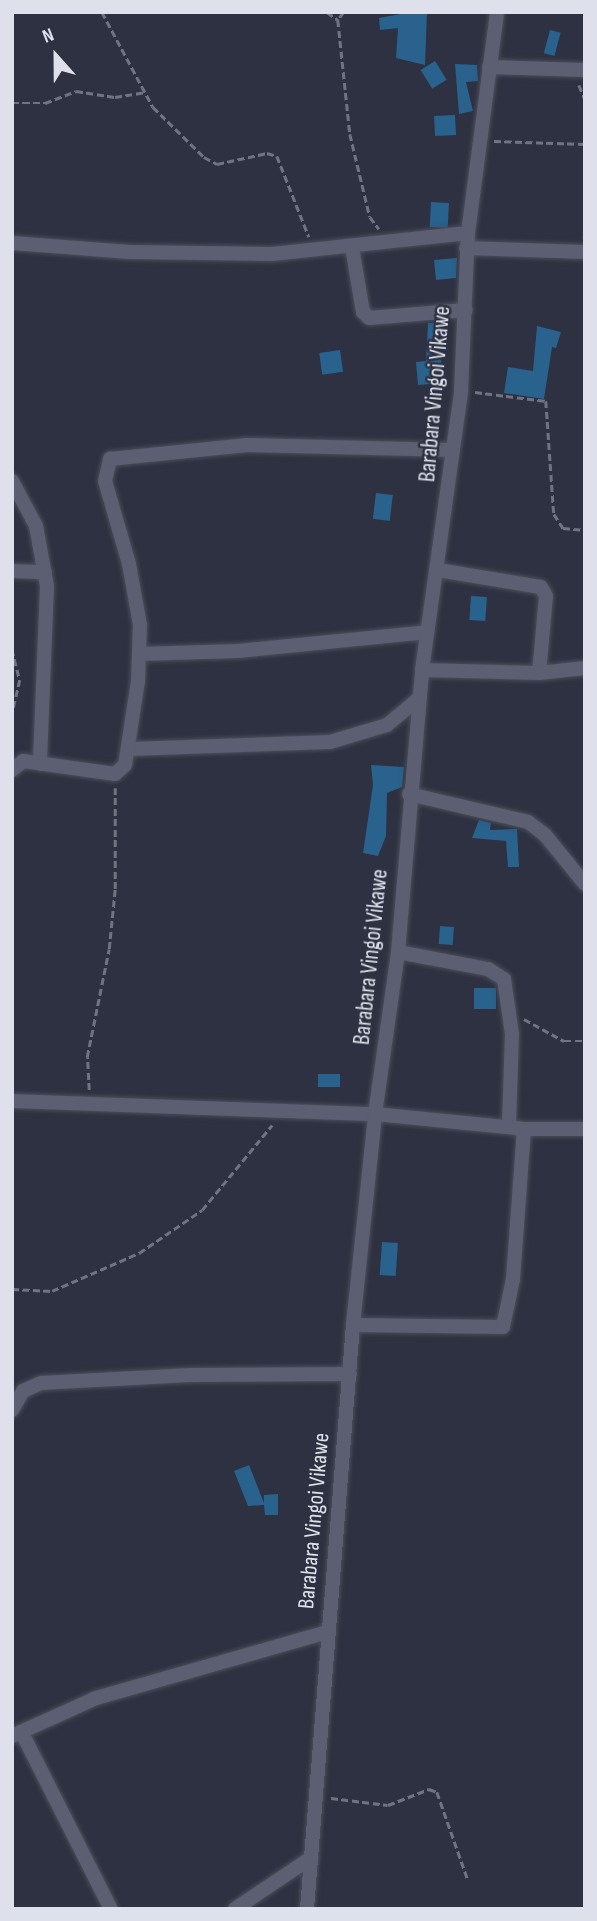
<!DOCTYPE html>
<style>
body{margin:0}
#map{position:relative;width:597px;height:1921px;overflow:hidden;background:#2e3141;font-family:"Sofia Sans Condensed",sans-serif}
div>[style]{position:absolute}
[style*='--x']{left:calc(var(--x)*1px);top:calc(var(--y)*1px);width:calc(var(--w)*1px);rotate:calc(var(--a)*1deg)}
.building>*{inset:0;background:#28628d;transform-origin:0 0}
.path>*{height:2.5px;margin-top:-1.25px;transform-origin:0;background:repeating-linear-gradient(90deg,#707381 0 7px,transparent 0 10.5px)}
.roads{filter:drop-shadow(0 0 2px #4a4d5a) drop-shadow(0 0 2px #4a4d5a)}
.minor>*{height:14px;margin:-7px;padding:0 7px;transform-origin:7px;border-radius:7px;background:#5b5f71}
span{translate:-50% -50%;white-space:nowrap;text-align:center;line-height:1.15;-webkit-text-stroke:5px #2e3141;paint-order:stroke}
.street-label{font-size:23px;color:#dee1eb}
.frame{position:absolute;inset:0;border:14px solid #dee1eb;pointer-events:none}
.north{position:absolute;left:21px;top:21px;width:70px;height:70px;-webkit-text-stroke:5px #2e3141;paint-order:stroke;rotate:339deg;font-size:19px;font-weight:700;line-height:28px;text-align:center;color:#dee1eb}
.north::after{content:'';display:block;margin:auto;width:24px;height:32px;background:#dee1eb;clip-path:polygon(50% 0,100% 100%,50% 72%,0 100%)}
</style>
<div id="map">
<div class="building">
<div style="clip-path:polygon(412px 12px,427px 12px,425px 65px,396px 58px,398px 28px,380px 30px,379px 18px)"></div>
<div style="left:550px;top:30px;width:11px;height:24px;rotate:15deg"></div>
<div style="left:435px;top:61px;width:22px;height:17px;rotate:58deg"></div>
<div style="clip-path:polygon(455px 64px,477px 65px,478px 81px,466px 82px,473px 111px,459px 114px)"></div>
<div style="left:455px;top:115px;width:20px;height:21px;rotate:87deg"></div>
<div style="left:431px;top:202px;width:18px;height:25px;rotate:3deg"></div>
<div style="clip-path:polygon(457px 258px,456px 278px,436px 280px,434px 260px)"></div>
<div style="clip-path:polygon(428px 323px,439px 323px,442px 383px,418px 385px,416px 362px,426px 361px)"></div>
<div style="clip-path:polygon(537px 326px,561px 332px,556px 348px,552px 347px,544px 399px,504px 393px,508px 367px,533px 371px)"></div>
<div style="left:340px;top:350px;width:22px;height:21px;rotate:82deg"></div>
<div style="left:376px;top:493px;width:17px;height:26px;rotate:7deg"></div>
<div style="left:471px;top:596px;width:16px;height:24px;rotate:4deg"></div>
<div style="clip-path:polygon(371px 765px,404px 767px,402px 787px,387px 793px,386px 836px,378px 856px,363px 853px,373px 785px)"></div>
<div style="clip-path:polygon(479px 820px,491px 823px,490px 830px,517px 829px,519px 867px,508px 867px,506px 841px,472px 838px)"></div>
<div style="left:440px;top:926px;width:14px;height:18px;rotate:4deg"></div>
<div style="left:474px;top:988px;width:22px;height:21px"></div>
<div style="left:318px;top:1074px;width:22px;height:13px"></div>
<div style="left:382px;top:1242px;width:16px;height:33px;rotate:4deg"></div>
<div style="clip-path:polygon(249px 1465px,264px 1503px,264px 1495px,278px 1494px,278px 1515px,265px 1515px,264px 1505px,248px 1506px,234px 1471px)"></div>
</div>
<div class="path">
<div style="--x:102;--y:12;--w:108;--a:61.8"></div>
<div style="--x:153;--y:107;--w:71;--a:44.4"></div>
<div style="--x:204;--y:157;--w:15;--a:28"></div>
<div style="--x:217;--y:164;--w:51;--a:-12.4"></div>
<div style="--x:267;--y:153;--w:10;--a:17"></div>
<div style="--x:277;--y:156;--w:87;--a:68.4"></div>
<div style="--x:327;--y:12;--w:14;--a:36"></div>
<div style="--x:344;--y:12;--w:10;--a:127"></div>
<div style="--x:338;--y:20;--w:115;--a:84"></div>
<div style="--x:350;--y:134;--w:85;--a:76.5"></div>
<div style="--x:370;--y:217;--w:15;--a:53"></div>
<div style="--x:579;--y:85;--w:15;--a:67"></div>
<div style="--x:12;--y:103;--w:33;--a:0"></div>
<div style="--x:45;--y:103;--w:33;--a:-21"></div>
<div style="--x:76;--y:91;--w:39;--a:9"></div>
<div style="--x:115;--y:97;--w:30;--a:-9"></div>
<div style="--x:494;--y:141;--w:91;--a:1.9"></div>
<div style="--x:584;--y:238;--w:7;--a:-82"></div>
<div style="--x:475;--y:392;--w:72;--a:7.2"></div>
<div style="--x:546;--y:401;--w:113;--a:86"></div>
<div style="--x:554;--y:514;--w:17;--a:57"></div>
<div style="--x:563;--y:528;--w:22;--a:5"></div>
<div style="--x:12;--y:649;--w:32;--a:76"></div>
<div style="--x:20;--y:680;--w:37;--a:103"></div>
<div style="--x:524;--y:1019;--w:46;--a:28.8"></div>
<div style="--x:564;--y:1041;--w:21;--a:0"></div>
<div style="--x:89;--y:1090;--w:33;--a:-93"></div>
<div style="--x:87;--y:1057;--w:110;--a:-78.5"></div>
<div style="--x:109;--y:949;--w:60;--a:-84.3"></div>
<div style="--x:115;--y:889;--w:101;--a:-90"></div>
<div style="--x:12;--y:1289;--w:40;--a:2.9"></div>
<div style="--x:52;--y:1291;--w:95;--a:-23.6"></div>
<div style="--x:139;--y:1253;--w:76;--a:-34.3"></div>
<div style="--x:202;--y:1210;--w:110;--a:-50.5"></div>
<div style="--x:331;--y:1798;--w:57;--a:7"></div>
<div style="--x:388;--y:1805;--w:44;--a:-21.3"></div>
<div style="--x:429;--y:1789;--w:9;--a:21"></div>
<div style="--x:437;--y:1792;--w:93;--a:70.6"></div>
</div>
<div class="roads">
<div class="minor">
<div style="--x:489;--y:67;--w:96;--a:1.8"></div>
<div style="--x:12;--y:243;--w:118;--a:4.4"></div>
<div style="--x:130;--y:252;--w:142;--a:0.8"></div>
<div style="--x:272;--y:254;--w:197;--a:-6.1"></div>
<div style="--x:352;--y:247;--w:66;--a:80.4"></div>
<div style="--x:363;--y:312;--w:8;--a:45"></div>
<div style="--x:369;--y:318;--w:97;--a:-4.7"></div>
<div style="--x:466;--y:248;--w:119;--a:1.9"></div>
<div style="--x:12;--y:481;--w:51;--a:61.9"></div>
<div style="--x:36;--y:526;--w:61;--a:79.6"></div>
<div style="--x:47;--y:586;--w:178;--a:92.3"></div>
<div style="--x:438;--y:570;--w:104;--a:9.4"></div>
<div style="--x:541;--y:587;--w:10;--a:61"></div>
<div style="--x:546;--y:596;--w:77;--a:95.2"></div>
<div style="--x:12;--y:571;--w:33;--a:2"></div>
<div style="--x:139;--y:654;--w:99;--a:-1.7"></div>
<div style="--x:238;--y:651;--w:190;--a:-5.7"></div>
<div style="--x:422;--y:670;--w:117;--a:1.5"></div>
<div style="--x:539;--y:673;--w:46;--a:-6.2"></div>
<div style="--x:129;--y:749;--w:201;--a:-2"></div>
<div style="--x:330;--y:742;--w:59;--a:-16.6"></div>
<div style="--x:387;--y:725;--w:40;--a:-40"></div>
<div style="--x:12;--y:770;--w:14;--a:-39"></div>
<div style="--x:23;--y:761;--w:93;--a:8"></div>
<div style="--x:115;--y:774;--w:13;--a:-42"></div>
<div style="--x:125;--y:765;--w:85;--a:-81.2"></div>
<div style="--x:138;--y:681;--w:56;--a:-88"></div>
<div style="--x:140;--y:625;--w:62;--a:-100.2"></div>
<div style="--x:129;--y:564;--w:86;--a:-106.1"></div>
<div style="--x:105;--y:481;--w:23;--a:-77"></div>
<div style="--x:110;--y:459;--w:138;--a:-5.8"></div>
<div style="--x:247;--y:445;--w:206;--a:1.4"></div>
<div style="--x:409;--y:794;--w:122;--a:13.2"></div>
<div style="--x:528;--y:822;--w:21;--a:37"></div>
<div style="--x:545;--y:835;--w:63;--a:50.8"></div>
<div style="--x:398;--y:952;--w:92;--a:10.7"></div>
<div style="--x:488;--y:969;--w:19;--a:32"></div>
<div style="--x:504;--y:979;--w:56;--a:81.7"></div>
<div style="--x:512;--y:1034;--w:92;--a:91.9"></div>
<div style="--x:12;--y:1101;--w:363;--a:2.1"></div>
<div style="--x:375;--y:1114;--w:150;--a:5.7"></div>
<div style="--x:524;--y:1129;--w:61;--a:0"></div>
<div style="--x:353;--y:1325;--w:150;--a:0.8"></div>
<div style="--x:503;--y:1327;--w:49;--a:-78.2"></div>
<div style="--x:513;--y:1279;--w:150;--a:-85.8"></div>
<div style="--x:12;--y:1410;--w:22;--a:-60"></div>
<div style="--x:23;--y:1391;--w:20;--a:-24"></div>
<div style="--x:41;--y:1383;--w:149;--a:-3.1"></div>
<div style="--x:190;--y:1375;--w:160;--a:-0.4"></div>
<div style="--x:22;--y:1733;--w:197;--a:63.2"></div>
<div style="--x:12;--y:1736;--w:92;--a:-24.3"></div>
<div style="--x:96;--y:1698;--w:240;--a:-15.9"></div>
<div style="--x:235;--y:1909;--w:92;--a:-33.9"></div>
<div style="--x:307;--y:1909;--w:586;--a:-85.5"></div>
<div style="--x:353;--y:1325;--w:212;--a:-84"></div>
<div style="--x:375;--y:1114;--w:164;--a:-81.9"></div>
<div style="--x:398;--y:952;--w:283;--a:-85.1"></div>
<div style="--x:422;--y:670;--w:282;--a:-82"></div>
<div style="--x:461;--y:391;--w:158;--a:-87.5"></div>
<div style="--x:468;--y:233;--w:223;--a:-82.5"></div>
</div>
</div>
<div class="street-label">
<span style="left:435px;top:394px;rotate:-85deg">Barabara Vingoi Vikawe</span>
<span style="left:371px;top:957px;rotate:-84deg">Barabara Vingoi Vikawe</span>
<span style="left:314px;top:1521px;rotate:-85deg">Barabara Vingoi Vikawe</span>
</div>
<div class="frame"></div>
<div class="north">N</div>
</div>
